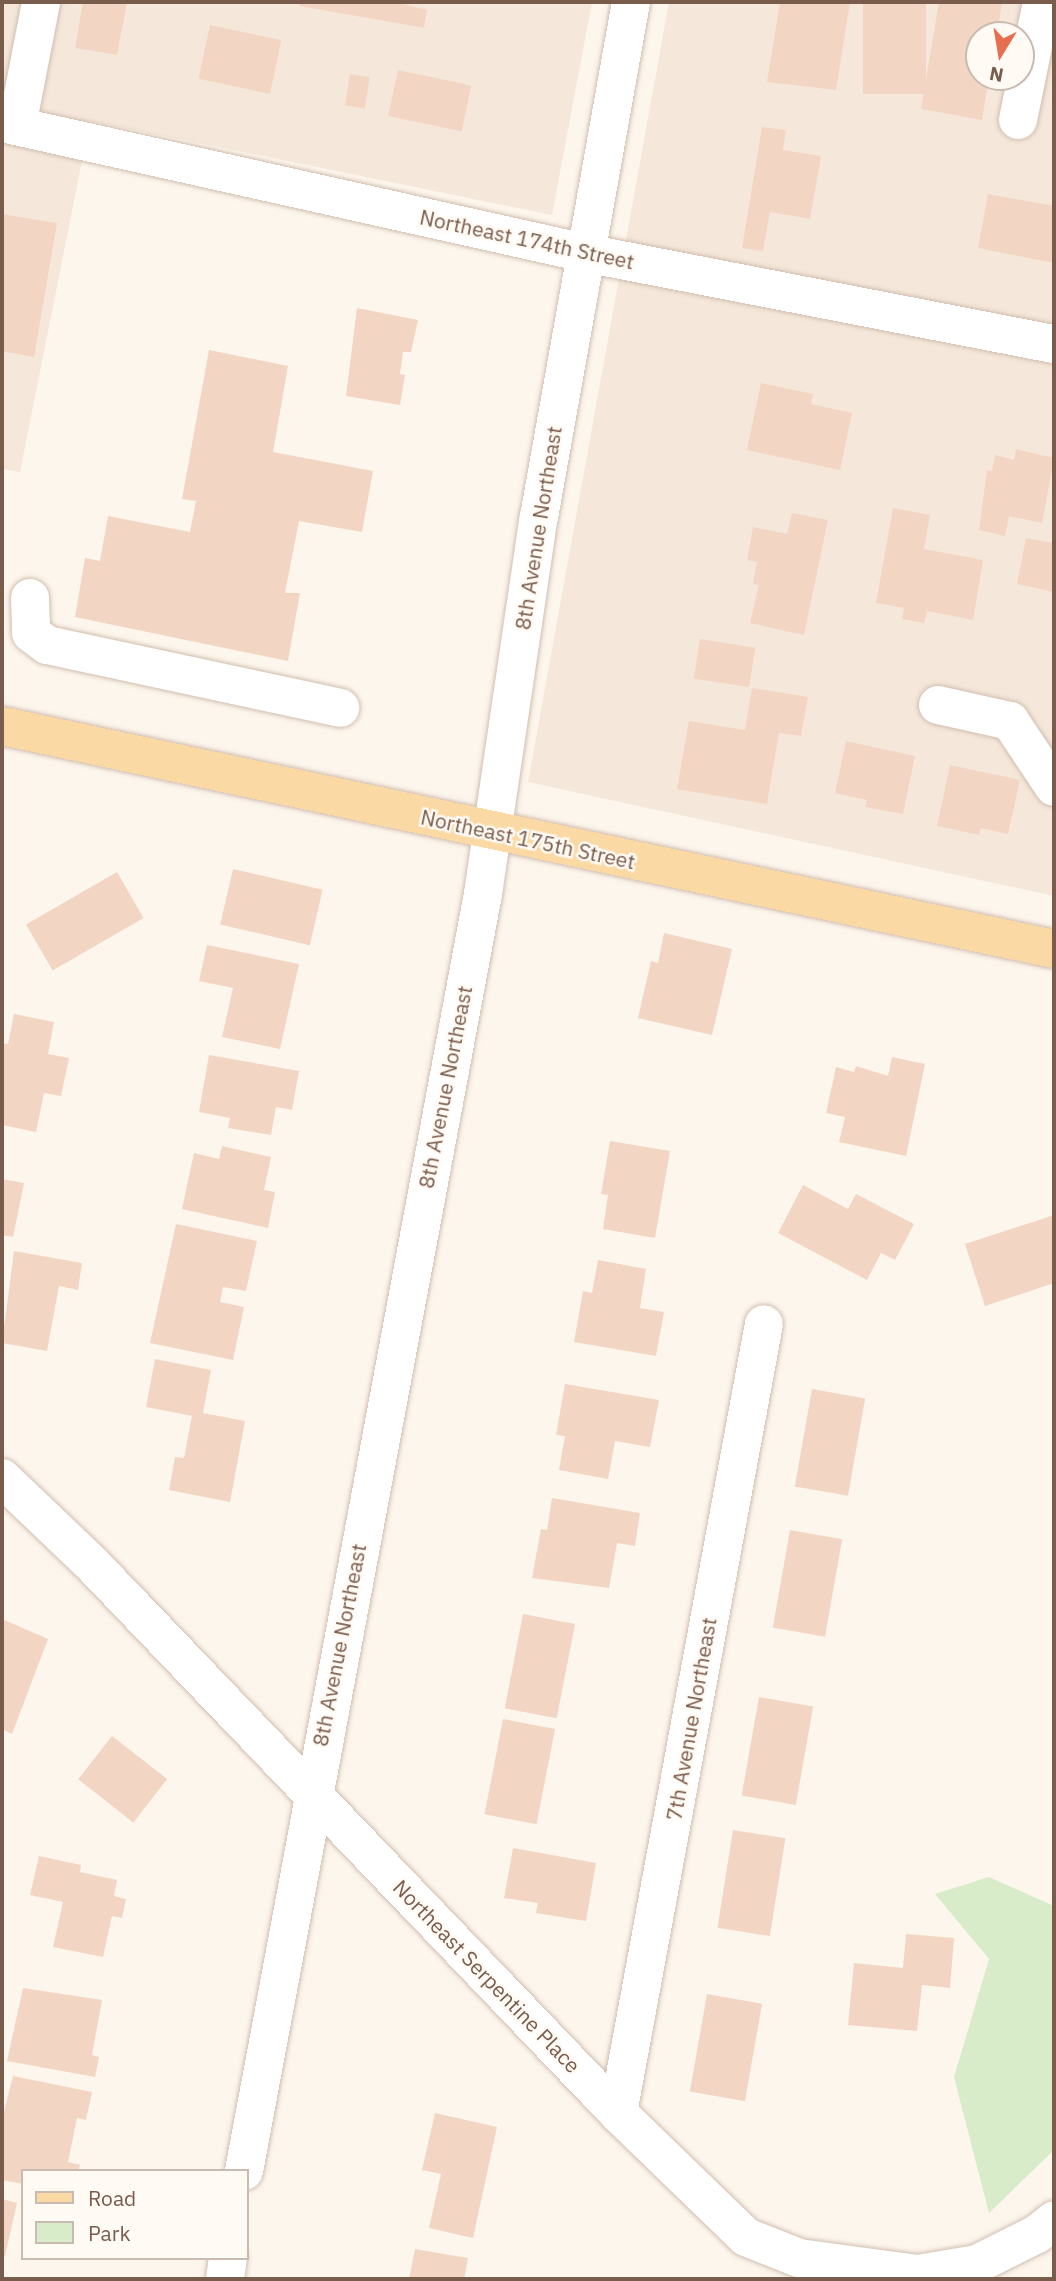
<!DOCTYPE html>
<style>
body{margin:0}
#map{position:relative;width:1056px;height:2281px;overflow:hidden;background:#fdf6ec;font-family:"IBM Plex Sans",sans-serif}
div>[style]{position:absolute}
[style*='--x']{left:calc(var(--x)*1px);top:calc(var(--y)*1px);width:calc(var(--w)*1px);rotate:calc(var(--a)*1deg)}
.residential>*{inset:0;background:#f5e8da}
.green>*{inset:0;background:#d8ecc9}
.building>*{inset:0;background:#f3d5c3;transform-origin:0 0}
.roads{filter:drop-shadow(0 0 2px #d1beb0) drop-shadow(0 0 2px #d1beb0)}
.minor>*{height:38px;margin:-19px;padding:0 19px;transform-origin:19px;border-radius:19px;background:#fff}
.major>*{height:38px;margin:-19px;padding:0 19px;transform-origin:19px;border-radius:19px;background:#fbd9a5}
span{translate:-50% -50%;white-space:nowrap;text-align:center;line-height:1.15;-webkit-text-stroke:5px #fffaf3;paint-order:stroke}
.street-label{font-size:21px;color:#7a5c4d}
.frame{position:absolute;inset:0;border:4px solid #7a5c4d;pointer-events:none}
.legend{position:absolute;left:21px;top:2169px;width:228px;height:91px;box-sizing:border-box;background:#fffaf3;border:2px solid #cabbb1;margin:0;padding:9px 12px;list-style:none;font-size:21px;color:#7a5c4d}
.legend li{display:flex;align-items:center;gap:14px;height:35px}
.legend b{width:35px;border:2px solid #cabbb1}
.north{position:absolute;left:965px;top:21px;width:70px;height:70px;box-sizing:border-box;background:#fffaf3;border:2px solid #cabbb1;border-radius:50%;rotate:191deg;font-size:19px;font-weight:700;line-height:28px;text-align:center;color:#7a5c4d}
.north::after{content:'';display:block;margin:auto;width:24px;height:32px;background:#e76f51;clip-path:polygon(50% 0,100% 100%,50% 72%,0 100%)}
</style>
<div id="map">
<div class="residential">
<div style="clip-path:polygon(2px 2px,592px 2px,552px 215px,90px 121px,20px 472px,2px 469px)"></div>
<div style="clip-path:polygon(evenodd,669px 2px,1054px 2px,1054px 896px,528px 782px,669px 2px,979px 35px,1021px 35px,1021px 77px,979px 77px,979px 35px)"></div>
</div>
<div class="green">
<div style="clip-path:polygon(989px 1877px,1054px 1906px,1054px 2150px,989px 2213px,954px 2077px,989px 1959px,935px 1894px)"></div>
</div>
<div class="building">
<div style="clip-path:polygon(83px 2px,127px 2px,117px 55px,75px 48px)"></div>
<div style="clip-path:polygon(300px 2px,394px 2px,427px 10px,424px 28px,300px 6px)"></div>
<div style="clip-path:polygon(780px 2px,850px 2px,836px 90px,767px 82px)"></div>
<div style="left:863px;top:2px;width:63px;height:92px"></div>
<div style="clip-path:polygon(939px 2px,1002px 2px,997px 35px,979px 35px,979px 77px,989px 77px,982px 120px,921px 109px)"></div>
<div style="left:210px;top:25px;width:73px;height:55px;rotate:12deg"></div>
<div style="left:398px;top:70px;width:75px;height:47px;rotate:12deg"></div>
<div style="left:350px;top:74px;width:20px;height:32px;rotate:9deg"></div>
<div style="clip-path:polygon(762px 127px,786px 130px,783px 150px,821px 156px,810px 219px,770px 212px,763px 251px,742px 248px)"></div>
<div style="clip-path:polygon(988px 194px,1054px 206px,1054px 263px,978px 248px)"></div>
<div style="clip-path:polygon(2px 214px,57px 223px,34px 357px,2px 351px)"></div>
<div style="clip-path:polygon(357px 308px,418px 320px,411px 352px,403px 352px,400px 374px,405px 375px,400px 405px,346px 396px)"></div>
<div style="clip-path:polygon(209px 350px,288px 366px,273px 452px,373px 471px,362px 532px,299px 521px,285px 593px,300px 593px,288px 661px,75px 617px,85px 558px,100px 561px,108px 516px,190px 532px,196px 501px,182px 499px)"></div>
<div style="clip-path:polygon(761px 383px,813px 394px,811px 404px,852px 413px,840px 470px,747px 450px)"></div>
<div style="clip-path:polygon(1016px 449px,1054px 458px,1042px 523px,1009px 516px,1005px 536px,979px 530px,987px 470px,992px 471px,995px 455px,1014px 460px)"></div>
<div style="clip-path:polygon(893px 508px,930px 515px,924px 549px,983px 560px,973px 620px,927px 611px,924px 623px,902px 619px,904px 608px,876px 603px)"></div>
<div style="clip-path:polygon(792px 513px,828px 520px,804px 635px,750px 623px,759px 585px,753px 584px,757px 562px,747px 560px,753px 527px,787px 534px)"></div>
<div style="clip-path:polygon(1026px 538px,1054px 543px,1054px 592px,1017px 584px)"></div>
<div style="left:700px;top:639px;width:56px;height:40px;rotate:9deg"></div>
<div style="clip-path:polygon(752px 688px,808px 697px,801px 736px,779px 733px,767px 804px,677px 789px,689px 721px,745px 730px)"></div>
<div style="clip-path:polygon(846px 741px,915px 756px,903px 814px,865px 807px,867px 800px,835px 793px)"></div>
<div style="clip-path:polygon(950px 765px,1020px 780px,1008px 834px,981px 828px,979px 835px,937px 826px)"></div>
<div style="left:233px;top:869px;width:92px;height:57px;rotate:13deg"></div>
<div style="left:117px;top:872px;width:53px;height:105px;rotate:60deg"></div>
<div style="clip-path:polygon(664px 933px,732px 949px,712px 1035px,638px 1018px,651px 961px,658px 963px)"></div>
<div style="clip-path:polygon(207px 945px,299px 964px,280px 1049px,222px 1037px,233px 988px,199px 981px)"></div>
<div style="clip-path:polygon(14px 1014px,54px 1022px,48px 1054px,69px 1058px,61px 1096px,44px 1093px,36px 1132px,2px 1125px,2px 1043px,8px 1044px)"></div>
<div style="clip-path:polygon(209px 1055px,299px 1071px,292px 1110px,276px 1107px,271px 1135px,228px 1128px,230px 1118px,199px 1112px)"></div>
<div style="clip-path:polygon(892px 1057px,925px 1064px,906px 1156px,839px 1142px,845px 1117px,826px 1113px,836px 1067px,854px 1072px,856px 1066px,888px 1076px)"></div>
<div style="clip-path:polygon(610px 1141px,670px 1151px,655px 1238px,603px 1229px,608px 1195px,601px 1194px)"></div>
<div style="clip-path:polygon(222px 1146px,271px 1157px,264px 1190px,275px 1192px,268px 1228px,182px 1209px,194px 1153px,219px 1159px)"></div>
<div style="clip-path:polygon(2px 1179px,24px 1183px,13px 1237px,2px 1235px)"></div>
<div style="clip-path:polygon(803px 1185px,848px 1209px,856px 1194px,914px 1224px,895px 1260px,881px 1253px,867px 1280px,778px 1233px)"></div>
<div style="clip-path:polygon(1054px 1215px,1054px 1283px,985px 1306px,965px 1244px)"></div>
<div style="clip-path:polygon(176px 1224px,257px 1241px,246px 1291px,223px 1287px,220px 1302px,244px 1307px,233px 1360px,150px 1343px)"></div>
<div style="clip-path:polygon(14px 1251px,82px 1263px,78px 1290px,59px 1286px,47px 1351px,2px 1343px)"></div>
<div style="clip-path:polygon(598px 1260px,646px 1269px,640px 1308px,664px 1312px,656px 1356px,574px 1342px,583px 1291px,592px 1293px)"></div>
<div style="clip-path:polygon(155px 1359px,211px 1370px,203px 1413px,245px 1421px,230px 1502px,169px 1490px,175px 1457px,184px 1458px,192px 1416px,146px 1407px)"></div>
<div style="clip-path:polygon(565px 1384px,659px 1400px,650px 1447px,615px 1441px,608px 1479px,559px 1470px,565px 1436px,556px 1435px)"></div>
<div style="left:812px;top:1389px;width:54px;height:99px;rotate:10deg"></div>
<div style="clip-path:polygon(552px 1498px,640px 1513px,635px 1546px,617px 1543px,609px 1588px,532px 1578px,541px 1529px,547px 1530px)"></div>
<div style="left:790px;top:1530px;width:53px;height:99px;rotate:10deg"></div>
<div style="left:523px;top:1614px;width:53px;height:96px;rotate:11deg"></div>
<div style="clip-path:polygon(2px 1619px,48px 1639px,12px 1734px,2px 1729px)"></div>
<div style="left:759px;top:1697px;width:55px;height:100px;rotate:10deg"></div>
<div style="left:503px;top:1719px;width:53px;height:97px;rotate:11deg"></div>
<div style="left:112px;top:1736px;width:70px;height:55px;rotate:38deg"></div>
<div style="left:733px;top:1830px;width:53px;height:99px;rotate:9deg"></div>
<div style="clip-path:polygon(513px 1848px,596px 1863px,586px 1921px,536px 1913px,538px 1903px,504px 1898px)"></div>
<div style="clip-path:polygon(39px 1856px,81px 1865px,80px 1872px,117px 1880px,114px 1896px,126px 1899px,122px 1918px,112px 1916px,103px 1957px,53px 1947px,63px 1902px,30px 1895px)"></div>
<div style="clip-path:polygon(906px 1934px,954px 1938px,950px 1988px,922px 1985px,917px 2031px,848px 2025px,854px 1963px,903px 1968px)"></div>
<div style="clip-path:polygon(23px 1988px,102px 2000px,92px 2055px,99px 2057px,95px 2077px,7px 2061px)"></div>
<div style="left:707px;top:1994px;width:56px;height:99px;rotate:10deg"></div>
<div style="clip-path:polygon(13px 2076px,92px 2092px,86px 2120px,77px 2118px,68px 2162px,80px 2165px,78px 2171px,23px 2171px,23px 2184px,2px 2180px,2px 2119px)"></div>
<div style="clip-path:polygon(435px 2113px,497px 2127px,473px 2238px,429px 2228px,441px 2174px,422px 2170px)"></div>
<div style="clip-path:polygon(2px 2199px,17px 2203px,5px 2256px,2px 2255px)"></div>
<div style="clip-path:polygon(415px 2249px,468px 2258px,464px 2279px,409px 2279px)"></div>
</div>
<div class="roads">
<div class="minor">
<div style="--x:1018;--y:120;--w:120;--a:-78.5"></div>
<div style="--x:2;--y:123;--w:597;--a:12.57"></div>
<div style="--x:585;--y:253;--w:478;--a:11"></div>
<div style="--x:17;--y:126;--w:126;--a:-79"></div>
<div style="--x:30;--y:598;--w:35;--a:88"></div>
<div style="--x:31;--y:633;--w:20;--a:37"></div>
<div style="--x:47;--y:645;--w:300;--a:12.1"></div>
<div style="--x:938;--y:705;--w:74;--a:12.5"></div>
<div style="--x:1010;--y:721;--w:79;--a:56.3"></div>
<div style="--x:2;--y:1478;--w:124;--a:43.7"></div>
<div style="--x:92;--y:1564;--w:760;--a:46.23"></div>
<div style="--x:618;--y:2113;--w:178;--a:44.1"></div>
<div style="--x:746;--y:2237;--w:57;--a:21.6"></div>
<div style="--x:799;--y:2258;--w:120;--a:7.7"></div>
<div style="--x:918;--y:2274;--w:60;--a:-9.6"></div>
<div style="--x:977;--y:2264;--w:67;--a:-26.6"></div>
<div style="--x:1037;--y:2234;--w:22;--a:-39"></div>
<div style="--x:618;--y:2113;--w:802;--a:-79.52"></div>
<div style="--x:244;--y:2171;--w:1299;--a:-79.4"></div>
<div style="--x:483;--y:894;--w:381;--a:-81.6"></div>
<div style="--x:539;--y:517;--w:523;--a:-79.87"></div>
<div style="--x:225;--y:2279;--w:21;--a:-82"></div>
</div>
<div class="major">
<div style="--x:2;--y:726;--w:1075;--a:11.97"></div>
</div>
</div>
<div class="street-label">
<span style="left:527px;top:239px;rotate:12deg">Northeast 174th Street</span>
<span style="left:538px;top:528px;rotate:-81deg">8th Avenue Northeast</span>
<span style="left:528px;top:839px;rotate:12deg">Northeast 175th Street</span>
<span style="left:445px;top:1087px;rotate:-79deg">8th Avenue Northeast</span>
<span style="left:339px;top:1645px;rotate:-79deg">8th Avenue Northeast</span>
<span style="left:691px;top:1719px;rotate:-80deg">7th Avenue Northeast</span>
<span style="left:487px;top:1976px;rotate:46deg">Northeast Serpentine Place</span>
</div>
<div class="frame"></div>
<ul class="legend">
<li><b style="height:9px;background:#fbd9a5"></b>Road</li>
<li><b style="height:19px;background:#d8ecc9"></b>Park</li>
</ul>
<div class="north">N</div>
</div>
